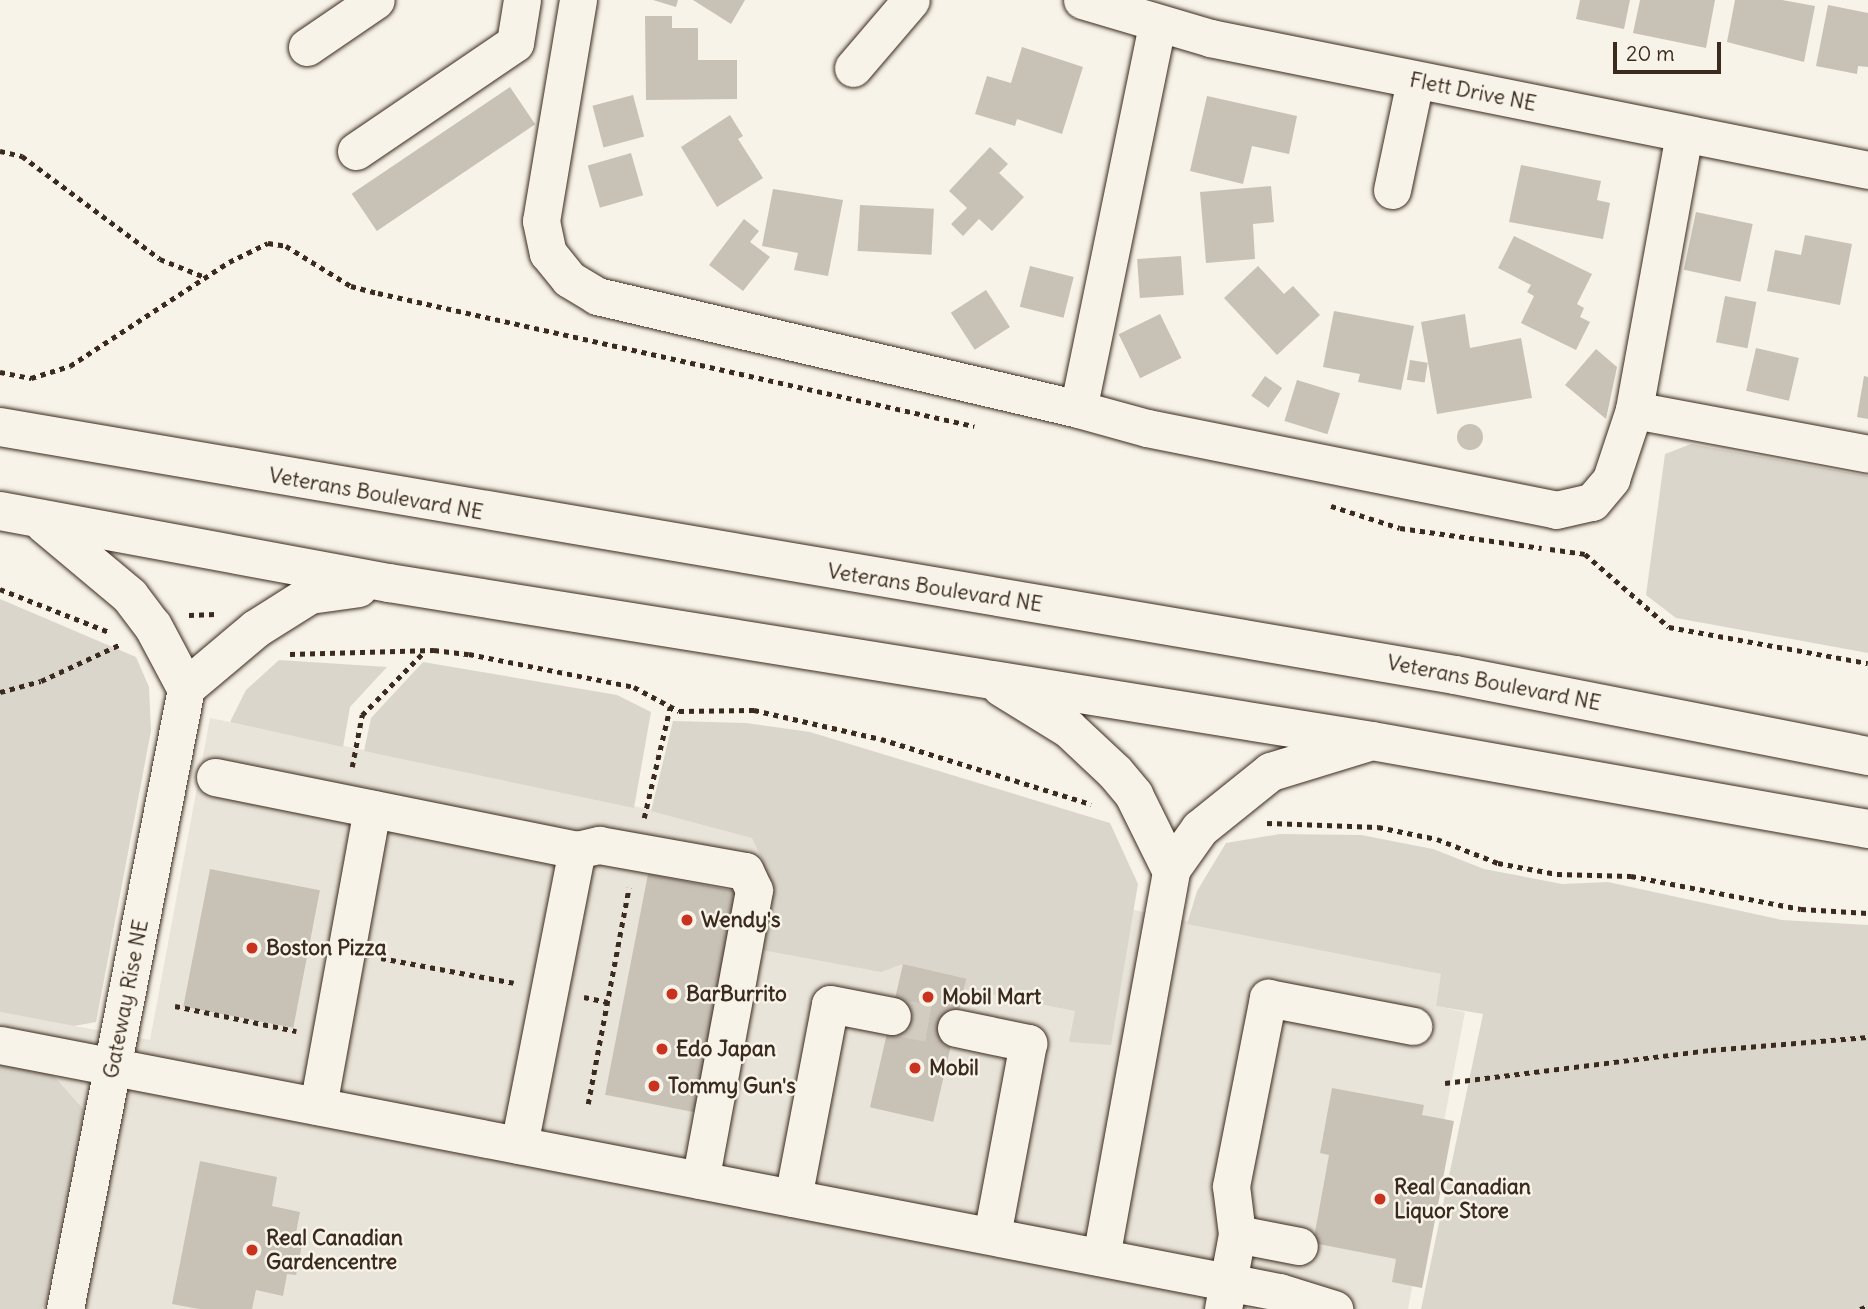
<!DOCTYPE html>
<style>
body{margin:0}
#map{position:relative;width:1868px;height:1309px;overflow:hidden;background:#f7f3e8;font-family:Delius,sans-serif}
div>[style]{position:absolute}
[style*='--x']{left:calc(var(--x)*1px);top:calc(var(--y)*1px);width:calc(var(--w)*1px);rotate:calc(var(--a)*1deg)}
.built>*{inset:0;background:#e9e4d9}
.green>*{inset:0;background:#dbd6cb}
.building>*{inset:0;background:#c8c1b6;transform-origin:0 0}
.round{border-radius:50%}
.minor-tunnel>*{height:37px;margin-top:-18.5px;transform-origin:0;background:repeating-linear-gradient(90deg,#d1cbc0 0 37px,transparent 0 55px)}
.path>*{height:4.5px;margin-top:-2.25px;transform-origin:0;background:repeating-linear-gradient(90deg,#3b2a1e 0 5px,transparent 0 10px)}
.roads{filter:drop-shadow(0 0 2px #3b2a1e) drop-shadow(0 0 2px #3b2a1e)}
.minor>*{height:37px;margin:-18.5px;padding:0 18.5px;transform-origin:18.5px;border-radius:18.5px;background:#f7f3e8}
.major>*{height:38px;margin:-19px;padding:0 19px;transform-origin:19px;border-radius:19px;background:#f7f3e8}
.dots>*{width:19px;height:19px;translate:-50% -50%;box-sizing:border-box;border:4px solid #f7f3e8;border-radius:50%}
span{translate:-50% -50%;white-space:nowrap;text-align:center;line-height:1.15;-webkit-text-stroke:5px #f7f3e8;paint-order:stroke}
.street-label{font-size:21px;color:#3b2a1e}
.poi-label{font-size:21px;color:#3b2a1e;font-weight:700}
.left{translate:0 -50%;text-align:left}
.scale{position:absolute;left:1613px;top:42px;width:108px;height:32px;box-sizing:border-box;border:4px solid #3b2a1e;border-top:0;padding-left:9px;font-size:21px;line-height:24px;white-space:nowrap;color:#3b2a1e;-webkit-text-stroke:5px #f7f3e8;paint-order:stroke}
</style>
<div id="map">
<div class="built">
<div style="clip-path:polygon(210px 718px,1442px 974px,1436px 1006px,1465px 1012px,1408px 1309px,0 1309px,0 1012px,150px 1040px)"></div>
</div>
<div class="green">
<div style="clip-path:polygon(1691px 444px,1868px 476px,1868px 653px,1676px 618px,1646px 595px,1665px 454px)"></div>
<div style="clip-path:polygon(0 599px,136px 657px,149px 687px,151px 731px,96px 1022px,74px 1026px,0 1012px)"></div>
<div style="clip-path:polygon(279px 660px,387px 667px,350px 707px,343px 747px,230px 722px,246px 690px)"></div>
<div style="clip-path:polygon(423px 662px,617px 695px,651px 712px,634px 808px,364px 751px,371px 718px)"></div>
<div style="clip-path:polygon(673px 721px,746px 723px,810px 732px,1110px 823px,1138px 884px,1111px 1045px,1069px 1042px,1075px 1011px,964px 989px,965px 978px,903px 964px,881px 972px,757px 949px,767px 901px,763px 861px,752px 838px,651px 811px)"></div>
<div style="clip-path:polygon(1280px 834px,1361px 835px,1433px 849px,1484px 869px,1562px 884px,1608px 882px,1782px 920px,1868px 925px,1868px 1309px,1421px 1309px,1483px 1014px,1436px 1006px,1441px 974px,1187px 924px,1197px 891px,1226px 843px)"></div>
<div style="clip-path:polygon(0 1063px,51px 1073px,84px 1110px,46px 1303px,41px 1309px,0 1309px)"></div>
</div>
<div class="building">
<div style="clip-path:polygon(653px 0,678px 0,676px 7px)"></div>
<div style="clip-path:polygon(693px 0,745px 0,731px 24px)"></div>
<div style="clip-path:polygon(1580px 0,1630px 0,1624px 29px,1576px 19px)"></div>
<div style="clip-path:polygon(1640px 0,1715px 0,1706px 48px,1633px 33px)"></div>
<div style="clip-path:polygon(1735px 0,1782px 0,1815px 6px,1804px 62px,1727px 42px)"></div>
<div style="clip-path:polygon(1828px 5px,1868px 13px,1868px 67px,1858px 66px,1857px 74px,1816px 66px)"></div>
<div style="clip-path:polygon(645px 16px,672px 16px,672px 28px,698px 28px,698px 60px,737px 60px,737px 99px,646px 100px)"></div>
<div style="clip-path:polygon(1022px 47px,1083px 67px,1062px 134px,1017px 119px,1015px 126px,975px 114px,987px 76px,1011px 83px)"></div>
<div style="left:510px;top:87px;width:45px;height:191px;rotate:56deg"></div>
<div style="left:633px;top:95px;width:43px;height:42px;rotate:75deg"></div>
<div style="clip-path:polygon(1207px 96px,1297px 116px,1289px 154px,1252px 146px,1243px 184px,1190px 171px)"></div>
<div style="clip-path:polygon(730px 115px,743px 136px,738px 139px,763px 178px,717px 207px,681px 147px)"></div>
<div style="clip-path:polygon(990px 147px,1008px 164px,999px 173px,1024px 197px,992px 231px,979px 219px,963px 236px,951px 224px,967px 208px,949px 191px)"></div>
<div style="left:631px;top:153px;width:44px;height:45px;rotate:74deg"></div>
<div style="clip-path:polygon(1521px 165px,1601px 181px,1597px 200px,1610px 203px,1603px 239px,1509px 222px)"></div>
<div style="clip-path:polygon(1271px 186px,1274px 222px,1253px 224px,1255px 259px,1206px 263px,1200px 192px)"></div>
<div style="clip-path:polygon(773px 189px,843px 200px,828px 276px,794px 270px,798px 253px,762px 246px)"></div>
<div style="left:860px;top:205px;width:74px;height:46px;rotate:3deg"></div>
<div style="left:1696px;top:212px;width:58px;height:59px;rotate:12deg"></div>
<div style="clip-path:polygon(744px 219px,759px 231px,750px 242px,770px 257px,743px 291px,709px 265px)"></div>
<div style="clip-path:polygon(1805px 235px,1852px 244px,1840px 305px,1767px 291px,1775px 250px,1801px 255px)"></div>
<div style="clip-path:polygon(1514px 236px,1592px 274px,1577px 304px,1584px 308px,1580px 317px,1590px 322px,1576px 350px,1521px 323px,1534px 296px,1527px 292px,1531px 285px,1498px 268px)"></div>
<div style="left:1181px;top:256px;width:39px;height:44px;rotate:86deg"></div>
<div style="left:1030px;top:266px;width:45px;height:42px;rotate:14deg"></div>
<div style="clip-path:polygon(1258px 266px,1284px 294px,1293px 286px,1320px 315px,1277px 355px,1224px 298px)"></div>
<div style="left:986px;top:290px;width:44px;height:42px;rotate:57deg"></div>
<div style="left:1725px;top:296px;width:32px;height:47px;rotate:11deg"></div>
<div style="clip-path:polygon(1334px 311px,1414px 326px,1401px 390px,1358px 382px,1360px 374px,1323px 367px)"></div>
<div style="left:1160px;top:314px;width:49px;height:46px;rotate:64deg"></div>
<div style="clip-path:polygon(1465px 314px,1470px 348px,1521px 338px,1532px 398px,1437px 414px,1421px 322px)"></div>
<div style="left:1756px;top:348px;width:44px;height:44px;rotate:13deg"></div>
<div style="clip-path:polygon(1596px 349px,1617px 367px,1606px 419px,1565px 385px)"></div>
<div style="left:1410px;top:360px;width:18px;height:20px;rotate:9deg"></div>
<div style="left:1265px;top:376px;width:21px;height:24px;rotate:35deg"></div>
<div style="clip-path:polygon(1864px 376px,1868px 377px,1868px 419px,1857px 417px)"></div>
<div style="left:1297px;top:380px;width:45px;height:43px;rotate:17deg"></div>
<div class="round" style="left:1457px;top:424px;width:26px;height:26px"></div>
<div style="left:210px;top:869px;width:112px;height:140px;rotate:11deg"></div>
<div style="left:648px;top:874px;width:95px;height:225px;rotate:11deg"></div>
<div style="left:903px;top:964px;width:65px;height:147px;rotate:13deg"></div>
<div style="clip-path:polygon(1332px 1088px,1424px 1105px,1422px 1115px,1454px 1121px,1422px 1288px,1392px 1282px,1396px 1259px,1313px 1243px,1329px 1155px,1320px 1153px)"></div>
<div style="clip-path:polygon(200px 1161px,277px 1177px,272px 1206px,300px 1212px,295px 1238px,303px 1240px,296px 1275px,287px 1274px,283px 1296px,256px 1290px,252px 1309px,199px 1309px,172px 1304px)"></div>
</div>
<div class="minor-tunnel">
<div style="--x:892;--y:1016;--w:65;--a:10.6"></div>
</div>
<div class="path">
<div style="--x:0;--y:151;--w:23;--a:13"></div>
<div style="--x:22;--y:156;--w:172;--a:36.7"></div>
<div style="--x:160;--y:259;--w:48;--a:21.8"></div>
<div style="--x:0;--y:372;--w:32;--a:11"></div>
<div style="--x:31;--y:378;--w:41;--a:-17.1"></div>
<div style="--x:70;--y:366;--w:190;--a:-33.2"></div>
<div style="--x:229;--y:262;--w:43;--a:-26"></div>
<div style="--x:268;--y:243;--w:18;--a:9"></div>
<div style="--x:286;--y:246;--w:76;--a:31.6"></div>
<div style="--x:351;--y:286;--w:28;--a:15"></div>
<div style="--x:378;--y:293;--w:611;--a:12.58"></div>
<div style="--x:1331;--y:506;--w:72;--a:17.7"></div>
<div style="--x:1400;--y:528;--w:143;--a:8"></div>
<div style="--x:1550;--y:549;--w:35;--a:8"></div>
<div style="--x:1585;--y:554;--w:111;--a:41"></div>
<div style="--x:1669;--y:627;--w:202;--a:10.3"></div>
<div style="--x:0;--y:589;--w:117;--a:21.5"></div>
<div style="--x:189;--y:615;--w:26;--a:-2"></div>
<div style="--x:290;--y:654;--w:144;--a:-1.6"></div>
<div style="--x:434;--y:650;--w:35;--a:7"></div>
<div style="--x:469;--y:654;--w:168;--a:11.3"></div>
<div style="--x:634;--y:687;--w:51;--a:28.1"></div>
<div style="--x:679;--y:711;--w:75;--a:-0.8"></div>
<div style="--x:754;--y:710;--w:130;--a:12.9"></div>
<div style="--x:881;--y:739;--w:220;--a:17.2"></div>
<div style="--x:0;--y:692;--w:42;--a:-15"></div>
<div style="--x:41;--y:681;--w:88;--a:-24.8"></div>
<div style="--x:352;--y:767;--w:53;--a:-79.1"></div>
<div style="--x:362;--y:715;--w:90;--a:-45.5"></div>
<div style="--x:644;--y:818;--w:114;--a:-76.8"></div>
<div style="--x:1267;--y:823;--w:111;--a:2.1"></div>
<div style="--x:1378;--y:827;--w:60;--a:11.5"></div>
<div style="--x:1437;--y:839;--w:66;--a:21.5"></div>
<div style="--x:1498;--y:863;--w:60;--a:10.6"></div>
<div style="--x:1557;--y:874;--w:74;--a:1.5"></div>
<div style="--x:1631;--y:876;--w:173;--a:11"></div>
<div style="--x:1801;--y:909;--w:67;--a:3.4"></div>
<div style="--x:381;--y:958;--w:135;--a:10.6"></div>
<div style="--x:584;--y:997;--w:24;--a:12"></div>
<div style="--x:175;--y:1006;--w:124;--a:11.7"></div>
<div style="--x:1445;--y:1083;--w:268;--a:-7.1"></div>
<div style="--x:1711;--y:1050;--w:158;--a:-4.7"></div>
<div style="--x:588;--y:1104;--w:220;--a:-79.3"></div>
<div style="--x:1860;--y:1309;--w:9;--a:-21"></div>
</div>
<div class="roads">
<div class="minor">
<div style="--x:578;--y:0;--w:224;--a:99.5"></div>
<div style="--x:541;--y:221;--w:33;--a:78"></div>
<div style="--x:548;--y:253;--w:33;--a:51"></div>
<div style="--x:569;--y:279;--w:33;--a:31"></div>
<div style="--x:597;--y:296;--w:494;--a:13.2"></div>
<div style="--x:1082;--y:0;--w:134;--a:16.5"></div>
<div style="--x:1210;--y:38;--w:671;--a:11.34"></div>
<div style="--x:1157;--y:25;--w:392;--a:101.6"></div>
<div style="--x:1078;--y:409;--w:72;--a:15.4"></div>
<div style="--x:1147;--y:428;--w:417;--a:11.3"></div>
<div style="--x:1556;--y:510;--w:37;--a:-13"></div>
<div style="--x:1592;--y:502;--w:30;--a:-50"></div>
<div style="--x:1611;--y:479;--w:73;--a:-71.6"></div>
<div style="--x:307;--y:47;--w:83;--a:-34.3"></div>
<div style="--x:853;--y:68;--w:89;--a:-49.5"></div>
<div style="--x:1684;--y:134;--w:280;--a:100.3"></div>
<div style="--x:1634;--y:410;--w:238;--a:10.6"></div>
<div style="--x:356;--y:151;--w:192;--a:-34.2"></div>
<div style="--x:515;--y:43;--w:44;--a:-80.8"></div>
<div style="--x:1392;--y:190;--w:111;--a:-78.1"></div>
<div style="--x:215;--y:777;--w:369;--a:11.4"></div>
<div style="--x:577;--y:850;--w:23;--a:-13"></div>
<div style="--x:599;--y:845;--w:148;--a:10.1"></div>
<div style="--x:745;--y:871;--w:21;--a:65"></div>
<div style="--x:754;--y:890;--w:295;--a:100.5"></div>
<div style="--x:956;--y:1028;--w:74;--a:11.8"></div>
<div style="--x:1028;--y:1043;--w:196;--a:100.6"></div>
<div style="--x:0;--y:1045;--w:1303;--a:10.93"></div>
<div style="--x:1279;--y:1292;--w:58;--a:17.2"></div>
<div style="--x:318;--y:1106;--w:302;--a:-79.7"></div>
<div style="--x:519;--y:1145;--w:301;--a:-78.9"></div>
<div style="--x:793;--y:1198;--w:197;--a:-79.2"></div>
<div style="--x:830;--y:1004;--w:63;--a:11"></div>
<div style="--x:1237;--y:1234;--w:63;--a:11"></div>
<div style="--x:1101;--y:1257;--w:393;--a:-79.7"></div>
<div style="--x:65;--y:1309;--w:633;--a:-78.97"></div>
<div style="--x:1223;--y:1309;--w:76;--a:-79.4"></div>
<div style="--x:1237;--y:1234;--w:48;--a:-97.1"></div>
<div style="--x:1231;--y:1186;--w:192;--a:-78.9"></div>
<div style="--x:1268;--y:998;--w:148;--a:10.9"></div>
</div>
<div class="major">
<div style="--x:0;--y:427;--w:1476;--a:9.67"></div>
<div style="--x:1455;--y:675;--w:421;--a:11.1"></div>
<div style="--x:0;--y:511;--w:396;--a:10.5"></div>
<div style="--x:389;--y:583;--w:996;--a:9.13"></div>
<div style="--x:1372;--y:741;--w:504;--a:10.06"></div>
<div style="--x:44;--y:524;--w:112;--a:39.9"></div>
<div style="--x:130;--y:596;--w:38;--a:53"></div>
<div style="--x:153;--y:626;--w:70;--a:62"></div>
<div style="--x:186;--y:688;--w:92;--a:-40.1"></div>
<div style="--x:256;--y:629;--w:64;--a:-32.2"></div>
<div style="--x:310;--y:595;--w:49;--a:-8.1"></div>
<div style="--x:1001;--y:687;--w:80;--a:31.7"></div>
<div style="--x:1069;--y:729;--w:63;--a:43.1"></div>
<div style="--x:1115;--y:772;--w:30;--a:50"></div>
<div style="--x:1134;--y:795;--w:84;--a:63.7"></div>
<div style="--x:1171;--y:870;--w:50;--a:-54.7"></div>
<div style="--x:1200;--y:829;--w:91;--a:-38.8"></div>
<div style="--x:1271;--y:772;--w:99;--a:-17"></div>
</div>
</div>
<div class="dots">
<div style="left:687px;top:920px;background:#c8321e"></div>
<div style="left:252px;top:948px;background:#c8321e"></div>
<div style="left:672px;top:994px;background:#c8321e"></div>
<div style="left:928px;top:997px;background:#c8321e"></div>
<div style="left:662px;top:1049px;background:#c8321e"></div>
<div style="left:915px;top:1068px;background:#c8321e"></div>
<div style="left:654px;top:1086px;background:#c8321e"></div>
<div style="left:1380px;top:1199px;background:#c8321e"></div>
<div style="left:252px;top:1250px;background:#c8321e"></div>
</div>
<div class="street-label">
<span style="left:1473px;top:92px;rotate:11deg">Flett Drive NE</span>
<span style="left:376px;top:494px;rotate:10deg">Veterans Boulevard NE</span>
<span style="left:935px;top:588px;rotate:9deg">Veterans Boulevard NE</span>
<span style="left:1494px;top:683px;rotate:11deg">Veterans Boulevard NE</span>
<span style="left:126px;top:999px;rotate:-79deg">Gateway Rise NE</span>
</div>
<div class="poi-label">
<span class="left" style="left:701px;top:920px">Wendy's</span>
<span class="left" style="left:266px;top:948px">Boston Pizza</span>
<span class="left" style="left:686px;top:994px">BarBurrito</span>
<span class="left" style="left:942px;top:997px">Mobil Mart</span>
<span class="left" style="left:676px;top:1049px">Edo Japan</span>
<span class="left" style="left:929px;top:1068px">Mobil</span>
<span class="left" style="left:668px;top:1086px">Tommy Gun's</span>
<span class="left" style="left:1394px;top:1199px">Real Canadian<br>Liquor Store</span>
<span class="left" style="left:266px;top:1250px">Real Canadian<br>Gardencentre</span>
</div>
<div class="scale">20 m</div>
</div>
